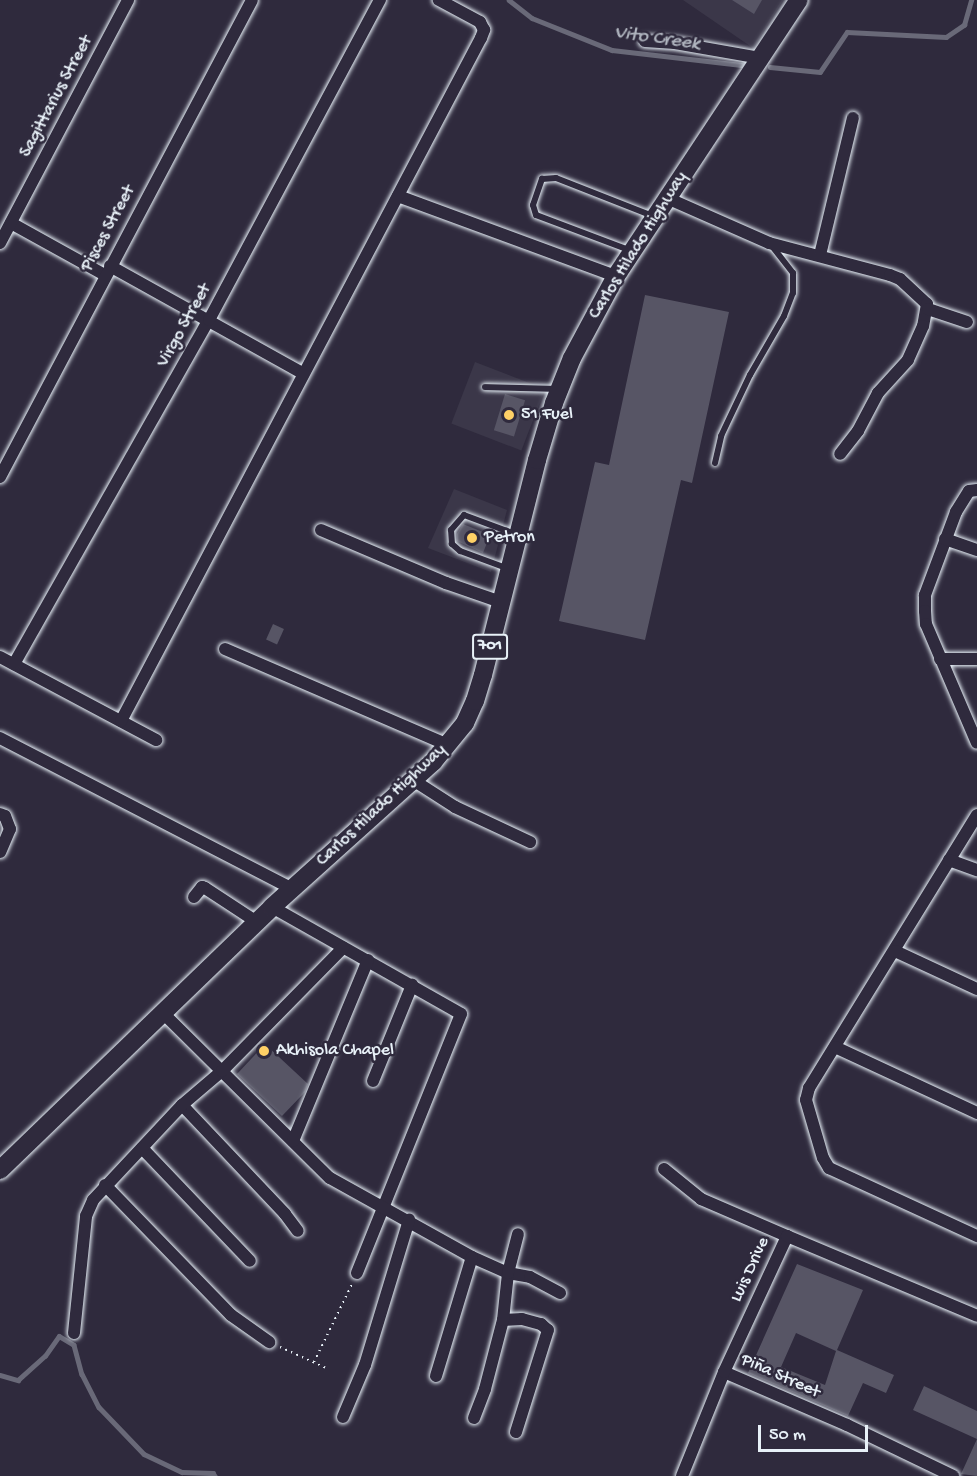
<!DOCTYPE html>
<meta charset="utf-8">
<style>
body{margin:0}
#map{position:relative;width:977px;height:1476px;overflow:hidden;background:#2f2a3d;font-family:"Gochi Hand",sans-serif}
div>[style]{position:absolute}
[style*='--x']{left:calc(var(--x)*1px);top:calc(var(--y)*1px);width:calc(var(--w)*1px);rotate:calc(var(--a)*1deg)}
.built>*{inset:0;background:#3b3749;transform-origin:0 0}
.stream>*{height:4.5px;margin:-2.25px;padding:0 2.25px;transform-origin:2.25px;border-radius:2.25px;background:#696978}
.building>*{inset:0;background:#575565;transform-origin:0 0}
.path>*{height:2px;margin-top:-1px;transform-origin:0;background:repeating-linear-gradient(90deg,#e8f1f8 0 1.5px,transparent 0 6px)}
.roads{filter:drop-shadow(0 0 2px #e8f1f8) drop-shadow(0 0 2px #e8f1f8)}
.lane>*{height:6px;margin:-3px;padding:0 3px;transform-origin:3px;border-radius:3px;background:#2f2a3d}
.street>*{height:12px;margin:-6px;padding:0 6px;transform-origin:6px;border-radius:6px;background:#2f2a3d}
.primary>*{height:18px;margin:-9px;padding:0 9px;transform-origin:9px;border-radius:9px;background:#2f2a3d}
.dots>*{width:16px;height:16px;translate:-50% -50%;box-sizing:border-box;border:3px solid #2f2a3d;border-radius:50%}
span{translate:-50% -50%;white-space:nowrap;text-align:center;line-height:1.15;-webkit-text-stroke:5px #2f2a3d;paint-order:stroke}
.shield-label span{padding:2px 4px;background:#2f2a3d;border:2px solid;border-radius:4px;-webkit-text-stroke-width:0}
.shield-label{font-size:16px;color:#e8f1f8;font-weight:700}
.street-label{font-size:18px;color:#e8f1f8}
.poi-label{font-size:18px;color:#e8f1f8}
.left{translate:0 -50%;text-align:left}
.water-label{font-size:20px;color:#afb4be;font-style:italic}
.scale{position:absolute;left:758px;top:1425px;width:110px;height:27px;box-sizing:border-box;border:3px solid #e8f1f8;border-top:0;padding-left:8px;font-size:18px;line-height:21px;white-space:nowrap;color:#e8f1f8;-webkit-text-stroke:4px #2f2a3d;paint-order:stroke}
</style>
<div id="map">
<div class="built">
<div style="clip-path:polygon(683px 0,783px 0,753px 48px)"></div>
<div style="left:475px;top:362px;width:75px;height:66px;rotate:21deg"></div>
<div style="clip-path:polygon(454px 489px,507px 510px,491px 572px,428px 548px)"></div>
</div>
<div class="stream">
<div style="--x:509;--y:0;--w:29;--a:38"></div>
<div style="--x:532;--y:18;--w:86;--a:21.8"></div>
<div style="--x:612;--y:50;--w:130;--a:6.6"></div>
<div style="--x:770;--y:67;--w:50;--a:5.7"></div>
<div style="--x:820;--y:72;--w:48;--a:-56"></div>
<div style="--x:847;--y:32;--w:99;--a:2.9"></div>
<div style="--x:946;--y:37;--w:22;--a:-34"></div>
<div style="--x:964;--y:25;--w:26;--a:-74"></div>
<div style="--x:0;--y:1375;--w:19;--a:16"></div>
<div style="--x:18;--y:1380;--w:36;--a:-42"></div>
<div style="--x:45;--y:1356;--w:24;--a:-55"></div>
<div style="--x:59;--y:1336;--w:17;--a:31"></div>
<div style="--x:74;--y:1345;--w:30;--a:75"></div>
<div style="--x:82;--y:1374;--w:37;--a:63"></div>
<div style="--x:99;--y:1407;--w:65;--a:46.2"></div>
<div style="--x:144;--y:1454;--w:42;--a:25.3"></div>
<div style="--x:182;--y:1472;--w:31;--a:2"></div>
<div style="--x:213;--y:1473;--w:4;--a:56"></div>
</div>
<div class="building">
<div style="clip-path:polygon(732px 0,762px 0,754px 14px)"></div>
<div style="clip-path:polygon(645px 295px,729px 312px,692px 483px,681px 480px,645px 640px,559px 621px,595px 462px,609px 465px)"></div>
<div style="left:505px;top:394px;width:21px;height:38px;rotate:17deg"></div>
<div style="clip-path:polygon(463px 524px,490px 535px,483px 553px,457px 541px,457px 534px)"></div>
<div style="left:273px;top:624px;width:12px;height:17px;rotate:24deg"></div>
<div style="clip-path:polygon(265px 1044px,308px 1084px,305px 1092px,282px 1116px,237px 1074px)"></div>
<div style="clip-path:polygon(evenodd,797px 1264px,863px 1290px,837px 1350px,894px 1375px,886px 1393px,863px 1383px,848px 1416px,748px 1373px,797px 1264px,796px 1333px,836px 1351px,825px 1385px,781px 1367px,796px 1333px)"></div>
<div style="clip-path:polygon(924px 1386px,977px 1411px,977px 1476px,961px 1474px,977px 1439px,913px 1410px)"></div>
</div>
<div class="path">
<div style="--x:280;--y:1347;--w:51;--a:24.5"></div>
<div style="--x:314;--y:1362;--w:87;--a:-64"></div>
</div>
<div class="roads">
<div class="lane">
<div style="--x:629;--y:250;--w:99;--a:-159.4"></div>
<div style="--x:536;--y:215;--w:10;--a:-107"></div>
<div style="--x:533;--y:205;--w:28;--a:-71"></div>
<div style="--x:542;--y:179;--w:14;--a:-4"></div>
<div style="--x:556;--y:178;--w:104;--a:21.4"></div>
<div style="--x:485;--y:387;--w:71;--a:1.6"></div>
<div style="--x:715;--y:463;--w:28;--a:-77"></div>
<div style="--x:721;--y:436;--w:68;--a:-64.6"></div>
<div style="--x:750;--y:375;--w:68;--a:-60"></div>
<div style="--x:784;--y:316;--w:25;--a:-69"></div>
<div style="--x:793;--y:293;--w:20;--a:-90"></div>
<div style="--x:793;--y:273;--w:36;--a:-128"></div>
<div style="--x:509;--y:569;--w:52;--a:-159.8"></div>
<div style="--x:460;--y:551;--w:11;--a:-139"></div>
<div style="--x:452;--y:544;--w:14;--a:-94"></div>
<div style="--x:451;--y:530;--w:20;--a:-49"></div>
<div style="--x:464;--y:515;--w:54;--a:20.4"></div>
</div>
<div class="street">
<div style="--x:645;--y:41;--w:30;--a:4"></div>
<div style="--x:675;--y:43;--w:86;--a:10"></div>
<div style="--x:398;--y:196;--w:232;--a:20.2"></div>
<div style="--x:667;--y:198;--w:111;--a:23.8"></div>
<div style="--x:769;--y:243;--w:125;--a:14.8"></div>
<div style="--x:890;--y:275;--w:11;--a:22"></div>
<div style="--x:900;--y:279;--w:37;--a:43"></div>
<div style="--x:927;--y:304;--w:22;--a:100"></div>
<div style="--x:923;--y:326;--w:37;--a:114"></div>
<div style="--x:908;--y:360;--w:45;--a:132.3"></div>
<div style="--x:878;--y:393;--w:43;--a:117.8"></div>
<div style="--x:858;--y:431;--w:29;--a:128"></div>
<div style="--x:11;--y:223;--w:107;--a:29"></div>
<div style="--x:0;--y:243;--w:275;--a:-62.2"></div>
<div style="--x:820;--y:255;--w:141;--a:-76.5"></div>
<div style="--x:110;--y:266;--w:220;--a:29.1"></div>
<div style="--x:928;--y:309;--w:41;--a:18.4"></div>
<div style="--x:0;--y:477;--w:539;--a:-62.15"></div>
<div style="--x:977;--y:490;--w:8;--a:173"></div>
<div style="--x:969;--y:491;--w:25;--a:122"></div>
<div style="--x:956;--y:512;--w:89;--a:110.5"></div>
<div style="--x:925;--y:595;--w:16;--a:90"></div>
<div style="--x:925;--y:611;--w:13;--a:86"></div>
<div style="--x:926;--y:624;--w:129;--a:66.8"></div>
<div style="--x:321;--y:530;--w:136;--a:23"></div>
<div style="--x:446;--y:583;--w:58;--a:19.1"></div>
<div style="--x:945;--y:539;--w:34;--a:19"></div>
<div style="--x:225;--y:649;--w:243;--a:23.3"></div>
<div style="--x:0;--y:657;--w:177;--a:28"></div>
<div style="--x:940;--y:659;--w:37;--a:0"></div>
<div style="--x:14;--y:664;--w:395;--a:-60.5"></div>
<div style="--x:209;--y:320;--w:363;--a:-61.9"></div>
<div style="--x:121;--y:721;--w:772;--a:-62.21"></div>
<div style="--x:481;--y:38;--w:9;--a:-69"></div>
<div style="--x:484;--y:30;--w:9;--a:-117"></div>
<div style="--x:480;--y:22;--w:47;--a:-151.8"></div>
<div style="--x:0;--y:738;--w:329;--a:27.3"></div>
<div style="--x:413;--y:780;--w:50;--a:32.7"></div>
<div style="--x:455;--y:807;--w:83;--a:25"></div>
<div style="--x:0;--y:814;--w:5;--a:22"></div>
<div style="--x:5;--y:816;--w:14;--a:69"></div>
<div style="--x:10;--y:829;--w:25;--a:113"></div>
<div style="--x:977;--y:815;--w:321;--a:121.6"></div>
<div style="--x:809;--y:1088;--w:12;--a:104"></div>
<div style="--x:806;--y:1100;--w:60;--a:73.7"></div>
<div style="--x:823;--y:1158;--w:12;--a:59"></div>
<div style="--x:829;--y:1168;--w:163;--a:24.7"></div>
<div style="--x:949;--y:860;--w:30;--a:20"></div>
<div style="--x:194;--y:897;--w:13;--a:-51"></div>
<div style="--x:202;--y:887;--w:3;--a:18"></div>
<div style="--x:205;--y:888;--w:62;--a:33.2"></div>
<div style="--x:272;--y:907;--w:217;--a:29.5"></div>
<div style="--x:461;--y:1014;--w:279;--a:111.9"></div>
<div style="--x:895;--y:951;--w:90;--a:24.9"></div>
<div style="--x:164;--y:1014;--w:233;--a:44.7"></div>
<div style="--x:330;--y:1178;--w:162;--a:29.1"></div>
<div style="--x:472;--y:1257;--w:39;--a:24"></div>
<div style="--x:508;--y:1273;--w:22;--a:10"></div>
<div style="--x:530;--y:1277;--w:34;--a:28"></div>
<div style="--x:835;--y:1047;--w:157;--a:24.9"></div>
<div style="--x:373;--y:1081;--w:104;--a:-67.9"></div>
<div style="--x:182;--y:1105;--w:150;--a:46.6"></div>
<div style="--x:285;--y:1214;--w:21;--a:53"></div>
<div style="--x:293;--y:1141;--w:196;--a:-67.5"></div>
<div style="--x:142;--y:1148;--w:156;--a:46.3"></div>
<div style="--x:664;--y:1169;--w:48;--a:39"></div>
<div style="--x:701;--y:1199;--w:94;--a:23.3"></div>
<div style="--x:105;--y:1185;--w:181;--a:45.9"></div>
<div style="--x:231;--y:1315;--w:47;--a:35.4"></div>
<div style="--x:503;--y:1320;--w:19;--a:-3"></div>
<div style="--x:522;--y:1319;--w:20;--a:15"></div>
<div style="--x:541;--y:1324;--w:9;--a:41"></div>
<div style="--x:548;--y:1330;--w:107;--a:107.4"></div>
<div style="--x:74;--y:1333;--w:118;--a:-84.1"></div>
<div style="--x:86;--y:1216;--w:17;--a:-66"></div>
<div style="--x:93;--y:1200;--w:130;--a:-46.9"></div>
<div style="--x:182;--y:1105;--w:52;--a:-40.4"></div>
<div style="--x:222;--y:1071;--w:173;--a:-45.5"></div>
<div style="--x:724;--y:1372;--w:134;--a:23.3"></div>
<div style="--x:847;--y:1425;--w:118;--a:25.7"></div>
<div style="--x:436;--y:1376;--w:124;--a:-73.2"></div>
<div style="--x:343;--y:1417;--w:56;--a:-67.1"></div>
<div style="--x:365;--y:1365;--w:152;--a:-73.1"></div>
<div style="--x:474;--y:1418;--w:31;--a:-69"></div>
<div style="--x:485;--y:1389;--w:71;--a:-75.4"></div>
<div style="--x:503;--y:1320;--w:47;--a:-83.9"></div>
<div style="--x:508;--y:1273;--w:40;--a:-75.6"></div>
<div style="--x:682;--y:1476;--w:112;--a:-68"></div>
<div style="--x:724;--y:1372;--w:150;--a:-65.1"></div>
<div style="--x:787;--y:1236;--w:206;--a:22.8"></div>
</div>
<div class="primary">
<div style="--x:0;--y:1170;--w:378;--a:-44"></div>
<div style="--x:272;--y:907;--w:217;--a:-42"></div>
<div style="--x:433;--y:762;--w:50;--a:-50.6"></div>
<div style="--x:465;--y:723;--w:24;--a:-66"></div>
<div style="--x:475;--y:701;--w:27;--a:-73"></div>
<div style="--x:483;--y:675;--w:222;--a:-75.9"></div>
<div style="--x:537;--y:460;--w:59;--a:-73.4"></div>
<div style="--x:554;--y:403;--w:48;--a:-68.2"></div>
<div style="--x:572;--y:358;--w:93;--a:-61.8"></div>
<div style="--x:616;--y:276;--w:331;--a:-56.5"></div>
</div>
</div>
<div class="dots">
<div style="left:509px;top:415px;background:#ffd166"></div>
<div style="left:472px;top:538px;background:#ffd166"></div>
<div style="left:264px;top:1051px;background:#ffd166"></div>
</div>
<div class="shield-label">
<span style="left:490px;top:647px">701</span>
</div>
<div class="street-label">
<span style="left:57px;top:97px;rotate:-62deg">Sagittarius Street</span>
<span style="left:109px;top:229px;rotate:-62deg">Pisces Street</span>
<span style="left:639px;top:246px;rotate:-58deg">Carlos Hilado Highway</span>
<span style="left:185px;top:326px;rotate:-61deg">Virgo Street</span>
<span style="left:382px;top:806px;rotate:-43deg">Carlos Hilado Highway</span>
<span style="left:751px;top:1270px;rotate:-65deg">Luis Drive</span>
<span style="left:780px;top:1377px;rotate:24deg">Piña Street</span>
</div>
<div class="poi-label">
<span class="left" style="left:521px;top:415px">51 Fuel</span>
<span class="left" style="left:484px;top:538px">Petron</span>
<span class="left" style="left:276px;top:1051px">Akhisola Chapel</span>
</div>
<div class="water-label">
<span style="left:657px;top:39px;rotate:8deg">Vito Creek</span>
</div>
<div class="scale">50 m</div>
</div>
